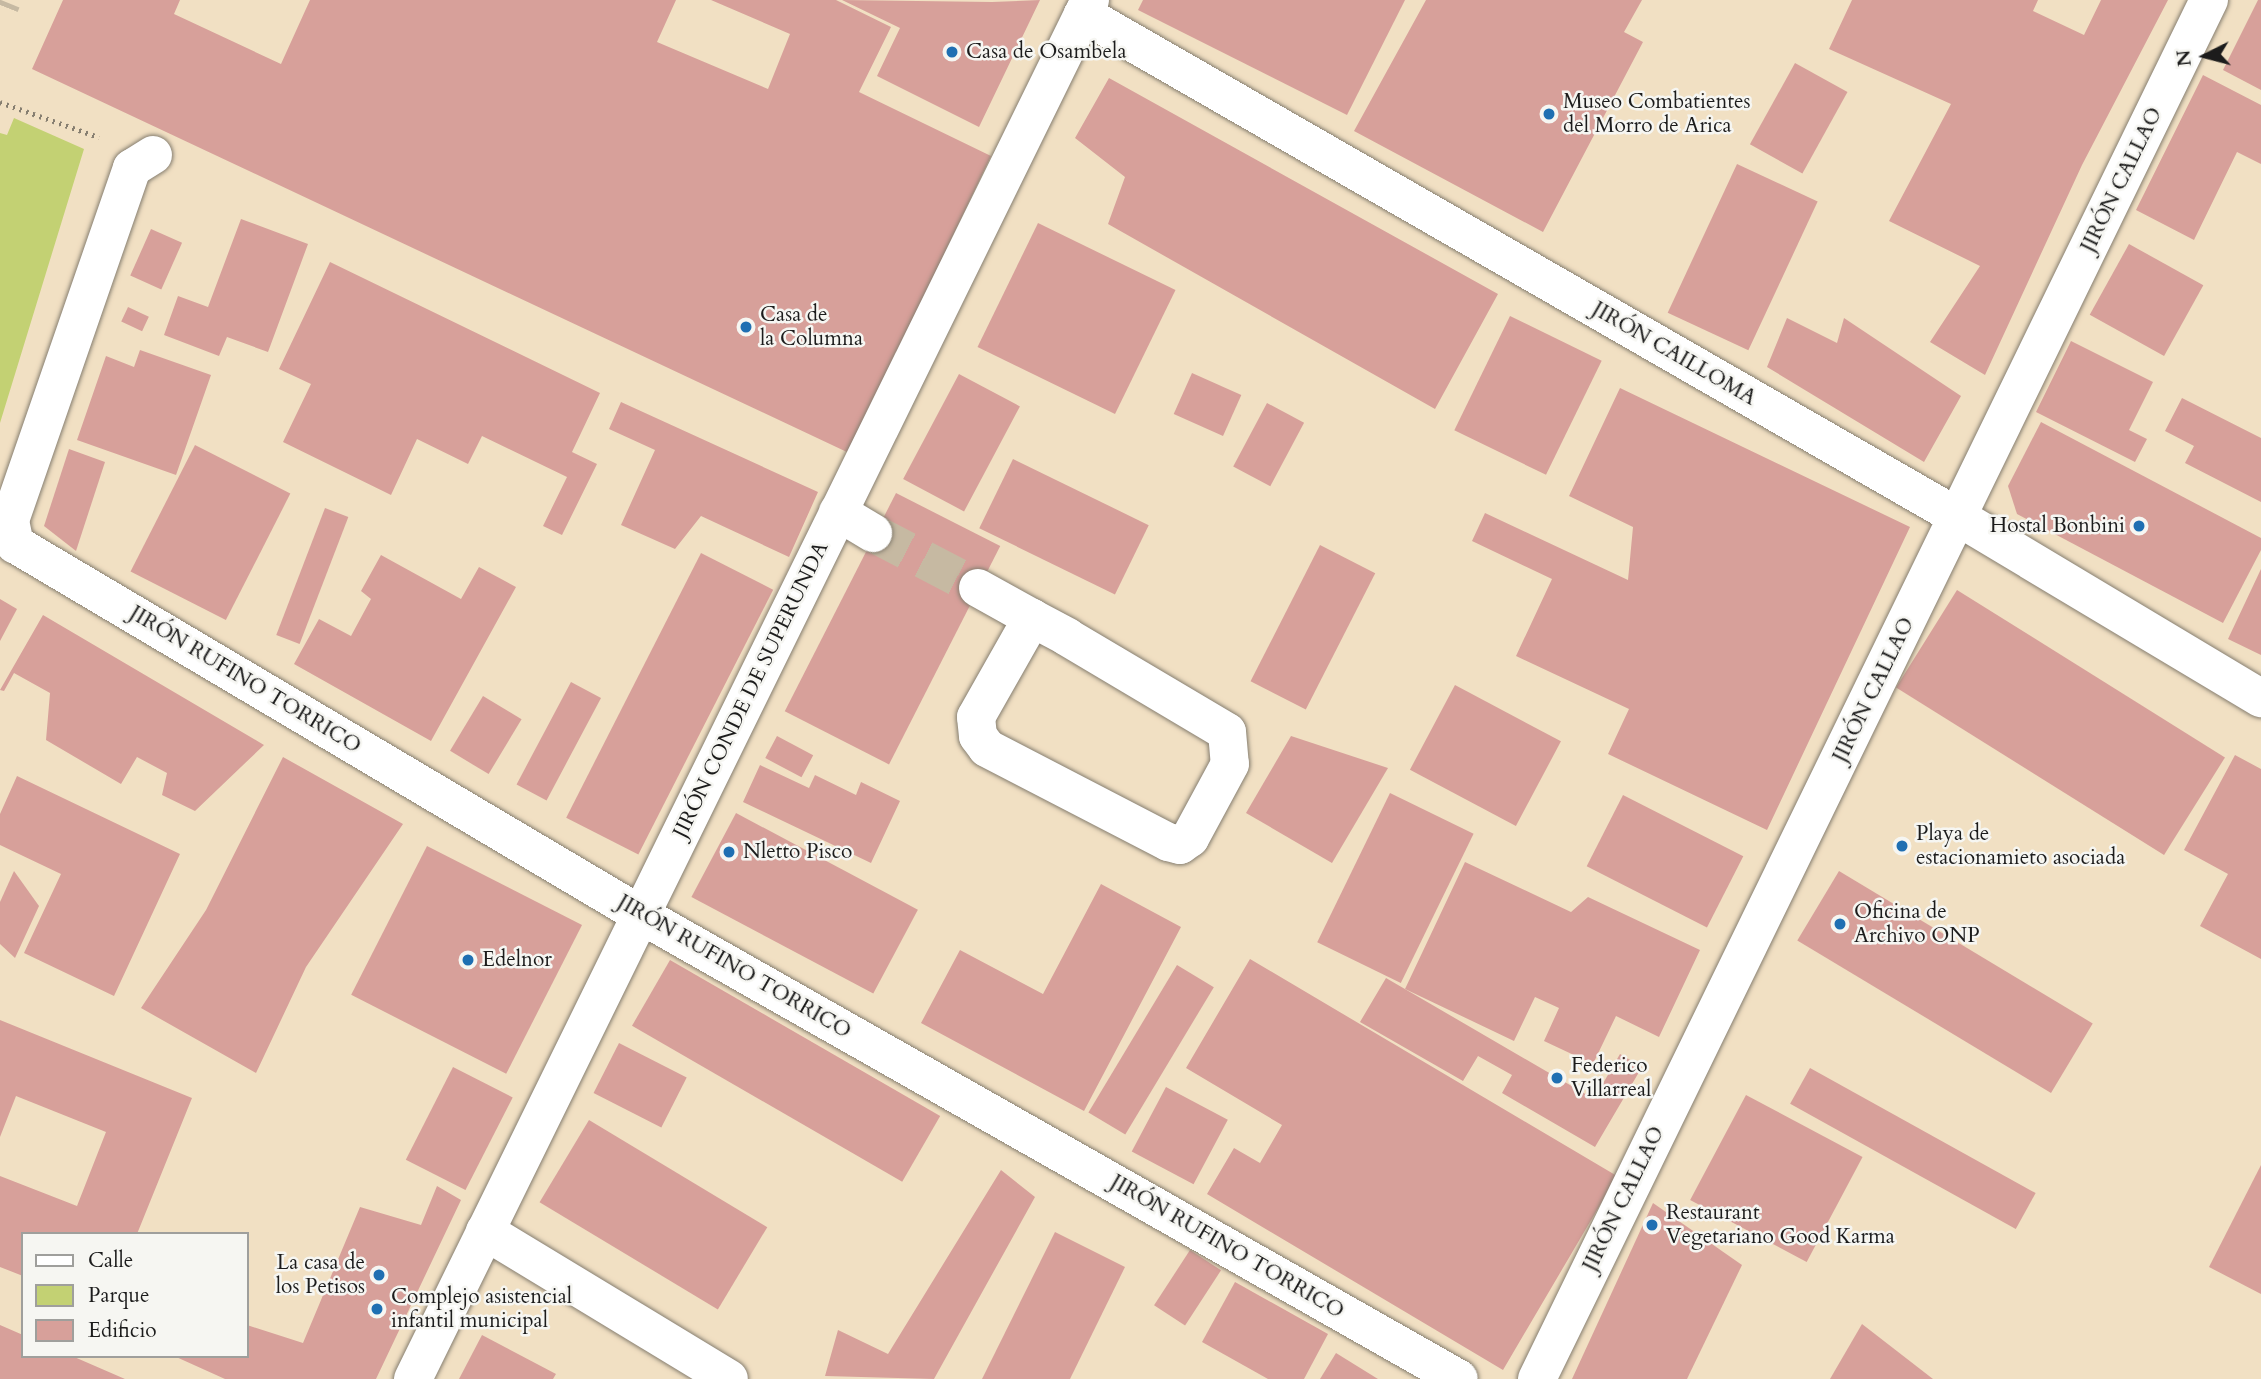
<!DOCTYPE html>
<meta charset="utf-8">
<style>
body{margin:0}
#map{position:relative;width:2261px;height:1379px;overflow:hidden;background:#f1e0c3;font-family:Cardo,serif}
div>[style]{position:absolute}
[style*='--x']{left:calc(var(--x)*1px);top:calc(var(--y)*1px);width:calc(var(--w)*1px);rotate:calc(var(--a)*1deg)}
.green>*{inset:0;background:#c3d173}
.building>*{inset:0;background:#d7a09a;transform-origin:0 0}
.minor-tunnel>*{height:38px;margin-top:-19px;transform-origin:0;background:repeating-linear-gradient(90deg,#c6b9a2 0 38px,transparent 0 57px)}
.path>*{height:4.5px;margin-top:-2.25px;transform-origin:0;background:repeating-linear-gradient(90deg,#867e70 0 2px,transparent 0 7px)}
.roads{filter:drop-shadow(0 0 2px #867e70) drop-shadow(0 0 2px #867e70)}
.minor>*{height:38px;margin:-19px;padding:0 19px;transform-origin:19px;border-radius:19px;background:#fff}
.dots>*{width:19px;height:19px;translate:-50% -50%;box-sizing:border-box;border:4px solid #f6f6f2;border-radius:50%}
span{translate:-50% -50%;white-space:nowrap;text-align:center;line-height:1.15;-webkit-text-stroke:5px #f6f6f2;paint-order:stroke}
.poi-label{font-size:21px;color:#1c1c1c}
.left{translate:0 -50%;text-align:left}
.right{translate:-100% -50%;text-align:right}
.street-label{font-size:21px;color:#1c1c1c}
.legend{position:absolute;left:21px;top:1232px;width:228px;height:126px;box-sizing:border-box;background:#f6f6f2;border:2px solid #9f9f9c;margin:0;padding:9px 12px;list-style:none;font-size:21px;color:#1c1c1c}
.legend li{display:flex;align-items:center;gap:14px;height:35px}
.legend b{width:35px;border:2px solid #9f9f9c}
.north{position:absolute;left:2170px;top:21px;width:70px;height:70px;-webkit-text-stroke:5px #f6f6f2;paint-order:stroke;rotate:264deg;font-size:19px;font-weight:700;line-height:28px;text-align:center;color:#1c1c1c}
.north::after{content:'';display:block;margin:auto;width:24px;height:32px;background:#1c1c1c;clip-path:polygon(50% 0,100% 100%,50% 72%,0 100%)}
</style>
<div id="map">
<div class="green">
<div style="clip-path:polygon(14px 118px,84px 149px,0 423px,0 133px,7px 135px)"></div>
</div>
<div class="building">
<div style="clip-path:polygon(63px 0,180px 0,174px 14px,281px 64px,310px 0,676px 0,657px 42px,768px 89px,790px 34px,711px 0,836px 0,891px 27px,859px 92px,991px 156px,849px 453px,32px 69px)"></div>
<div style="clip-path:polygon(842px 0,992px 2px,1040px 0,979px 127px,877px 76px,900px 28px)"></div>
<div style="clip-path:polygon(1143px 0,1405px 0,1347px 115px,1138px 10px)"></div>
<div style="clip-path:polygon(1426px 0,1642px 0,1624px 32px,1643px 42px,1543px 232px,1354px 131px)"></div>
<div style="clip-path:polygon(1852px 0,2038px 0,2033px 11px,2084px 35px,2101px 0,2168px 0,2082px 165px,1985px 375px,1930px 342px,1980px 266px,1889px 221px,1951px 104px,1829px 49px)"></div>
<div style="clip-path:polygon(2258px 0,2261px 0,2261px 90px,2223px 70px)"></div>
<div style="left:1795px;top:63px;width:60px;height:93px;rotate:29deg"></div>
<div style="clip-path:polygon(2203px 75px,2261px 105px,2261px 164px,2237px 152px,2194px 240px,2136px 210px)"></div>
<div style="clip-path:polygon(1109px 78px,1498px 294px,1435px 409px,1108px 224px,1125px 177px,1075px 138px)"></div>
<div style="left:1737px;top:164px;width:89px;height:164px;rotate:25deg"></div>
<div style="clip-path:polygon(241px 219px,308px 244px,268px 352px,227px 337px,219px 356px,164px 335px,178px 296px,208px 307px)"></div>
<div style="left:1038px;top:223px;width:153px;height:138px;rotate:26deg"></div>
<div style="left:151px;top:229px;width:34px;height:51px;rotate:24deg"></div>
<div style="left:2129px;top:244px;width:85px;height:81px;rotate:29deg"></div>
<div style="clip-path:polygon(330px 262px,600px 393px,572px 452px,597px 464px,562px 535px,543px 526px,567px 477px,482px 436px,468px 464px,417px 439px,391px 495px,283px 442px,311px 384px,279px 369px)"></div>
<div style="left:128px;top:307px;width:23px;height:16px;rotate:25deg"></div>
<div style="left:1510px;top:316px;width:102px;height:127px;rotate:26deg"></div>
<div style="clip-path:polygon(1787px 318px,1837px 343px,1844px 318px,1961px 396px,1924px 462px,1767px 367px)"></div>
<div style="clip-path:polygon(2071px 341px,2153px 382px,2129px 430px,2147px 439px,2135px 462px,2036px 412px)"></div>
<div style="clip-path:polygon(140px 350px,211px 375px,176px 475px,77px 440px,106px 356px,134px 367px)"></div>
<div style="left:1192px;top:373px;width:54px;height:45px;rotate:24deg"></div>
<div style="left:959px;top:374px;width:69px;height:119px;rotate:28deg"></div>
<div style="clip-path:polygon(1620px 388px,1910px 527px,1767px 830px,1608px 754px,1629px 709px,1516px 656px,1552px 579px,1472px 541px,1485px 513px,1628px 580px,1633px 527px,1569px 496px)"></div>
<div style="clip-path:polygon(2182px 398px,2261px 438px,2261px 502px,2185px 463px,2194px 446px,2165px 431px)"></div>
<div style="clip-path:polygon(621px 402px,818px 492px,789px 557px,701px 516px,675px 549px,621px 525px,655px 450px,609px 429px)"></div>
<div style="left:1267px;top:403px;width:42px;height:72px;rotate:28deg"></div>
<div style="clip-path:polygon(2041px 422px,2261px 538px,2261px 550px,2223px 623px,2017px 514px,2008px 486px)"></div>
<div style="left:195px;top:445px;width:107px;height:142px;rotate:27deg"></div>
<div style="clip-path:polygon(69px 449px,105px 462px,76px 551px,44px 526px)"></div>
<div style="left:1013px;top:459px;width:151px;height:77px;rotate:26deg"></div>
<div style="left:896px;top:493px;width:117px;height:245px;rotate:27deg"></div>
<div style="left:325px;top:508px;width:25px;height:136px;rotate:21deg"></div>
<div style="left:1320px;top:545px;width:62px;height:153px;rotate:27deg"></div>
<div style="left:701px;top:553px;width:81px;height:297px;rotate:27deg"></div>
<div style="clip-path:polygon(381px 555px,461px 599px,479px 567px,516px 587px,431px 741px,294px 664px,319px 619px,351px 636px,371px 599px,361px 591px)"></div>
<div style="clip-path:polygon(2261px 569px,2261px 655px,2228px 639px)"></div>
<div style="left:1957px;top:590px;width:316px;height:115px;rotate:32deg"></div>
<div style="clip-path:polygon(0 599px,17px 609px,0 641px)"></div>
<div style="clip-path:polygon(43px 615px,264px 745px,195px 811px,162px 795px,167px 773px,137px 757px,121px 784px,46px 740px,50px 693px,14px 673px,4px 691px,0 690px)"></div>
<div style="left:571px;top:682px;width:34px;height:116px;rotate:28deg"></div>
<div style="left:1455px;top:685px;width:120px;height:96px;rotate:28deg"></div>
<div style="left:483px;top:696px;width:45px;height:64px;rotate:31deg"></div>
<div style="left:777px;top:736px;width:41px;height:25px;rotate:28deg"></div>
<div style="clip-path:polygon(1291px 736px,1388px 768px,1332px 863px,1246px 813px)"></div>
<div style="clip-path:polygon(2235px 755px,2261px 769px,2261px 959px,2200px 926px,2228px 874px,2184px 850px)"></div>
<div style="clip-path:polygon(283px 757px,403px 824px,306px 967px,256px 1073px,141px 1008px,206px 910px)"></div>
<div style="clip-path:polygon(760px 765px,809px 788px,815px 775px,856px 795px,861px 782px,900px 801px,871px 863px,743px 802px)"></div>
<div style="clip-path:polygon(17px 776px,180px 854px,114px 996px,24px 953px,61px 874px,0 845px,0 814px)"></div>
<div style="left:1390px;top:793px;width:93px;height:166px;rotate:26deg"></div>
<div style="left:1623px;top:795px;width:135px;height:80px;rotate:27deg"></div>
<div style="left:736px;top:813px;width:206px;height:95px;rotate:28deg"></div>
<div style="left:427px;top:846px;width:174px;height:167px;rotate:27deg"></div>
<div style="clip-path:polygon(1465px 862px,1571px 912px,1588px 897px,1700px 950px,1659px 1037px,1616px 1016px,1593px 1064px,1544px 1041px,1559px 1008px,1535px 997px,1514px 1041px,1405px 989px)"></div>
<div style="clip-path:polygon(14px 871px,39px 906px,15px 958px,0 944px,0 902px)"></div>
<div style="left:1839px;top:871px;width:296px;height:81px;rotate:31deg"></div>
<div style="clip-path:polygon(1101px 884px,1181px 927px,1084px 1111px,921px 1023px,960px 950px,1043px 994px)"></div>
<div style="clip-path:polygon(1250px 959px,1617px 1176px,1503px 1370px,1207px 1194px,1234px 1148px,1260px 1163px,1282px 1125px,1186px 1068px)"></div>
<div style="left:670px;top:960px;width:312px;height:76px;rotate:30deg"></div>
<div style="left:1177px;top:965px;width:43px;height:172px;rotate:31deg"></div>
<div style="clip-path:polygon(1386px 978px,1594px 1099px,1620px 1054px,1642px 1067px,1595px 1147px,1502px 1093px,1512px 1075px,1478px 1056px,1463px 1081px,1360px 1022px)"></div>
<div style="clip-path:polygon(0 1020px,192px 1098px,137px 1234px,23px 1234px,23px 1276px,0 1267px,0 1176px,77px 1206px,106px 1132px,16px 1096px,0 1137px)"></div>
<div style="left:619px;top:1043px;width:76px;height:56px;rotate:27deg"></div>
<div style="left:453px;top:1067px;width:67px;height:104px;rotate:27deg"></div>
<div style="left:1810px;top:1068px;width:258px;height:41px;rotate:29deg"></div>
<div style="left:1166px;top:1087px;width:70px;height:73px;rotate:28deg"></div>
<div style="left:1746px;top:1095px;width:132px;height:119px;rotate:28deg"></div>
<div style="left:589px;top:1120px;width:208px;height:96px;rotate:31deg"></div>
<div style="clip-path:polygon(2261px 1165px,2261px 1294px,2209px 1267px)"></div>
<div style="clip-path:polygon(1001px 1170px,1035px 1197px,934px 1379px,825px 1376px,838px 1330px,888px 1354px)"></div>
<div style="clip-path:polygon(437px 1186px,461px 1200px,376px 1379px,225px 1379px,174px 1356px,247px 1356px,247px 1325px,303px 1343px,360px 1207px,421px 1225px)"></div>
<div style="clip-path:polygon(1653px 1203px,1742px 1265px,1687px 1379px,1572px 1379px)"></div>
<div style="clip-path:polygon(1055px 1232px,1125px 1267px,1070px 1379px,982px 1379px)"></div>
<div style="left:1190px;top:1250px;width:37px;height:66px;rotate:33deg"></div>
<div style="clip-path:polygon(1235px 1282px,1328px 1334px,1304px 1379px,1268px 1379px,1202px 1342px)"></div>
<div style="clip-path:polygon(1862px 1324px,1933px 1379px,1830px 1379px)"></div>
<div style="clip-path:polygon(0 1325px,23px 1335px,23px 1356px,72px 1356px,125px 1379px,0 1379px)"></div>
<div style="clip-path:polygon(482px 1335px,556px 1374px,553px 1379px,459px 1379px)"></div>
<div style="clip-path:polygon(1336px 1353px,1378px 1379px,1320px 1379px)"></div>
</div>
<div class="minor-tunnel">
<div style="--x:0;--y:5;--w:5;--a:-68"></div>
<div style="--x:873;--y:533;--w:119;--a:27.6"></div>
</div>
<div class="path">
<div style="--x:0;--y:102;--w:105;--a:19.5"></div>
</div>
<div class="roads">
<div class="minor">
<div style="--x:1083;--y:14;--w:1009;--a:29.89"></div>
<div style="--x:1958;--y:517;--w:353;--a:30.9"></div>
<div style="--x:153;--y:155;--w:25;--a:148"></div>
<div style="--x:132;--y:168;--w:373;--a:109.1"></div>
<div style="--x:10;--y:521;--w:24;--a:78"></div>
<div style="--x:15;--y:544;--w:728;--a:30.65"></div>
<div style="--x:641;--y:915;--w:940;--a:29.56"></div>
<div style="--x:838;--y:512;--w:41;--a:31"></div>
<div style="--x:978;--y:588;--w:62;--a:29.1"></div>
<div style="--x:1032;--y:618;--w:40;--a:28"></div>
<div style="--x:1067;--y:637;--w:186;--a:30.7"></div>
<div style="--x:1227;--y:732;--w:32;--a:85"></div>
<div style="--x:1230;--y:764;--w:84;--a:118.4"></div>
<div style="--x:1190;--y:838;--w:12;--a:145"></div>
<div style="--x:1180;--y:845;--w:12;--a:-166"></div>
<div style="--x:1168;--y:842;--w:204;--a:-152.6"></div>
<div style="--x:987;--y:748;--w:15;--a:-127"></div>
<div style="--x:978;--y:736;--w:19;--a:-96"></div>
<div style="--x:976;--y:717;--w:114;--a:-60.5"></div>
<div style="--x:485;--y:1231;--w:285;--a:31.2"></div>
<div style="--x:413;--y:1379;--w:1536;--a:-63.85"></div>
<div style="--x:1537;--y:1379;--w:1534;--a:-64.02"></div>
</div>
</div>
<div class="dots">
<div style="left:952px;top:52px;background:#1f6fb2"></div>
<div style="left:1549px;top:114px;background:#1f6fb2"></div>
<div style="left:746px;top:327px;background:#1f6fb2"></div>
<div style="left:2139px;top:526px;background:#1f6fb2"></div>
<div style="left:1902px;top:846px;background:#1f6fb2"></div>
<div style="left:729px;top:852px;background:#1f6fb2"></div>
<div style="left:1840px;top:924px;background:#1f6fb2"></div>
<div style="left:468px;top:960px;background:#1f6fb2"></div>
<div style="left:1557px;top:1078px;background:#1f6fb2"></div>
<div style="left:1652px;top:1225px;background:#1f6fb2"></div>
<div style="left:379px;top:1275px;background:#1f6fb2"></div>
<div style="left:377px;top:1309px;background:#1f6fb2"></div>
</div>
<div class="poi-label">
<span class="left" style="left:966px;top:52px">Casa de Osambela</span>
<span class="left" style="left:1563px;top:114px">Museo Combatientes<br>del Morro de Arica</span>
<span class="left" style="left:760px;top:327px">Casa de<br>la Columna</span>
<span class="right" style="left:2125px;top:526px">Hostal Bonbini</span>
<span class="left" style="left:1916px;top:846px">Playa de<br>estacionamieto asociada</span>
<span class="left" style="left:743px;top:852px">Nletto Pisco</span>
<span class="left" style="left:1854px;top:924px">Oficina de<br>Archivo ONP</span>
<span class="left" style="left:482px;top:960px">Edelnor</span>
<span class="left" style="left:1571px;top:1078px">Federico<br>Villarreal</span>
<span class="left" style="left:1666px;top:1225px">Restaurant<br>Vegetariano Good Karma</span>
<span class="right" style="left:365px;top:1275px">La casa de<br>los Petisos</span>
<span class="left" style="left:391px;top:1309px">Complejo asistencial<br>infantil municipal</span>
</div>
<div class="street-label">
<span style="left:2122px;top:180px;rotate:-64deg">JIRÓN CALLAO</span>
<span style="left:1674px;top:354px;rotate:30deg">JIRÓN CAILLOMA</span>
<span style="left:245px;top:680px;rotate:31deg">JIRÓN RUFINO TORRICO</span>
<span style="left:751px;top:690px;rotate:-64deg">JIRÓN CONDE DE SUPERUNDA</span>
<span style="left:1874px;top:690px;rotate:-64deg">JIRÓN CALLAO</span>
<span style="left:734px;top:967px;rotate:30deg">JIRÓN RUFINO TORRICO</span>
<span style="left:1624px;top:1199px;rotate:-64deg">JIRÓN CALLAO</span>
<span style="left:1227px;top:1247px;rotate:30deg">JIRÓN RUFINO TORRICO</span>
</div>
<ul class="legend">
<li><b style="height:9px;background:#fff"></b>Calle</li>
<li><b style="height:19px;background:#c3d173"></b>Parque</li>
<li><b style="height:19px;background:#d7a09a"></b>Edificio</li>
</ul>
<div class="north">N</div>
</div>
